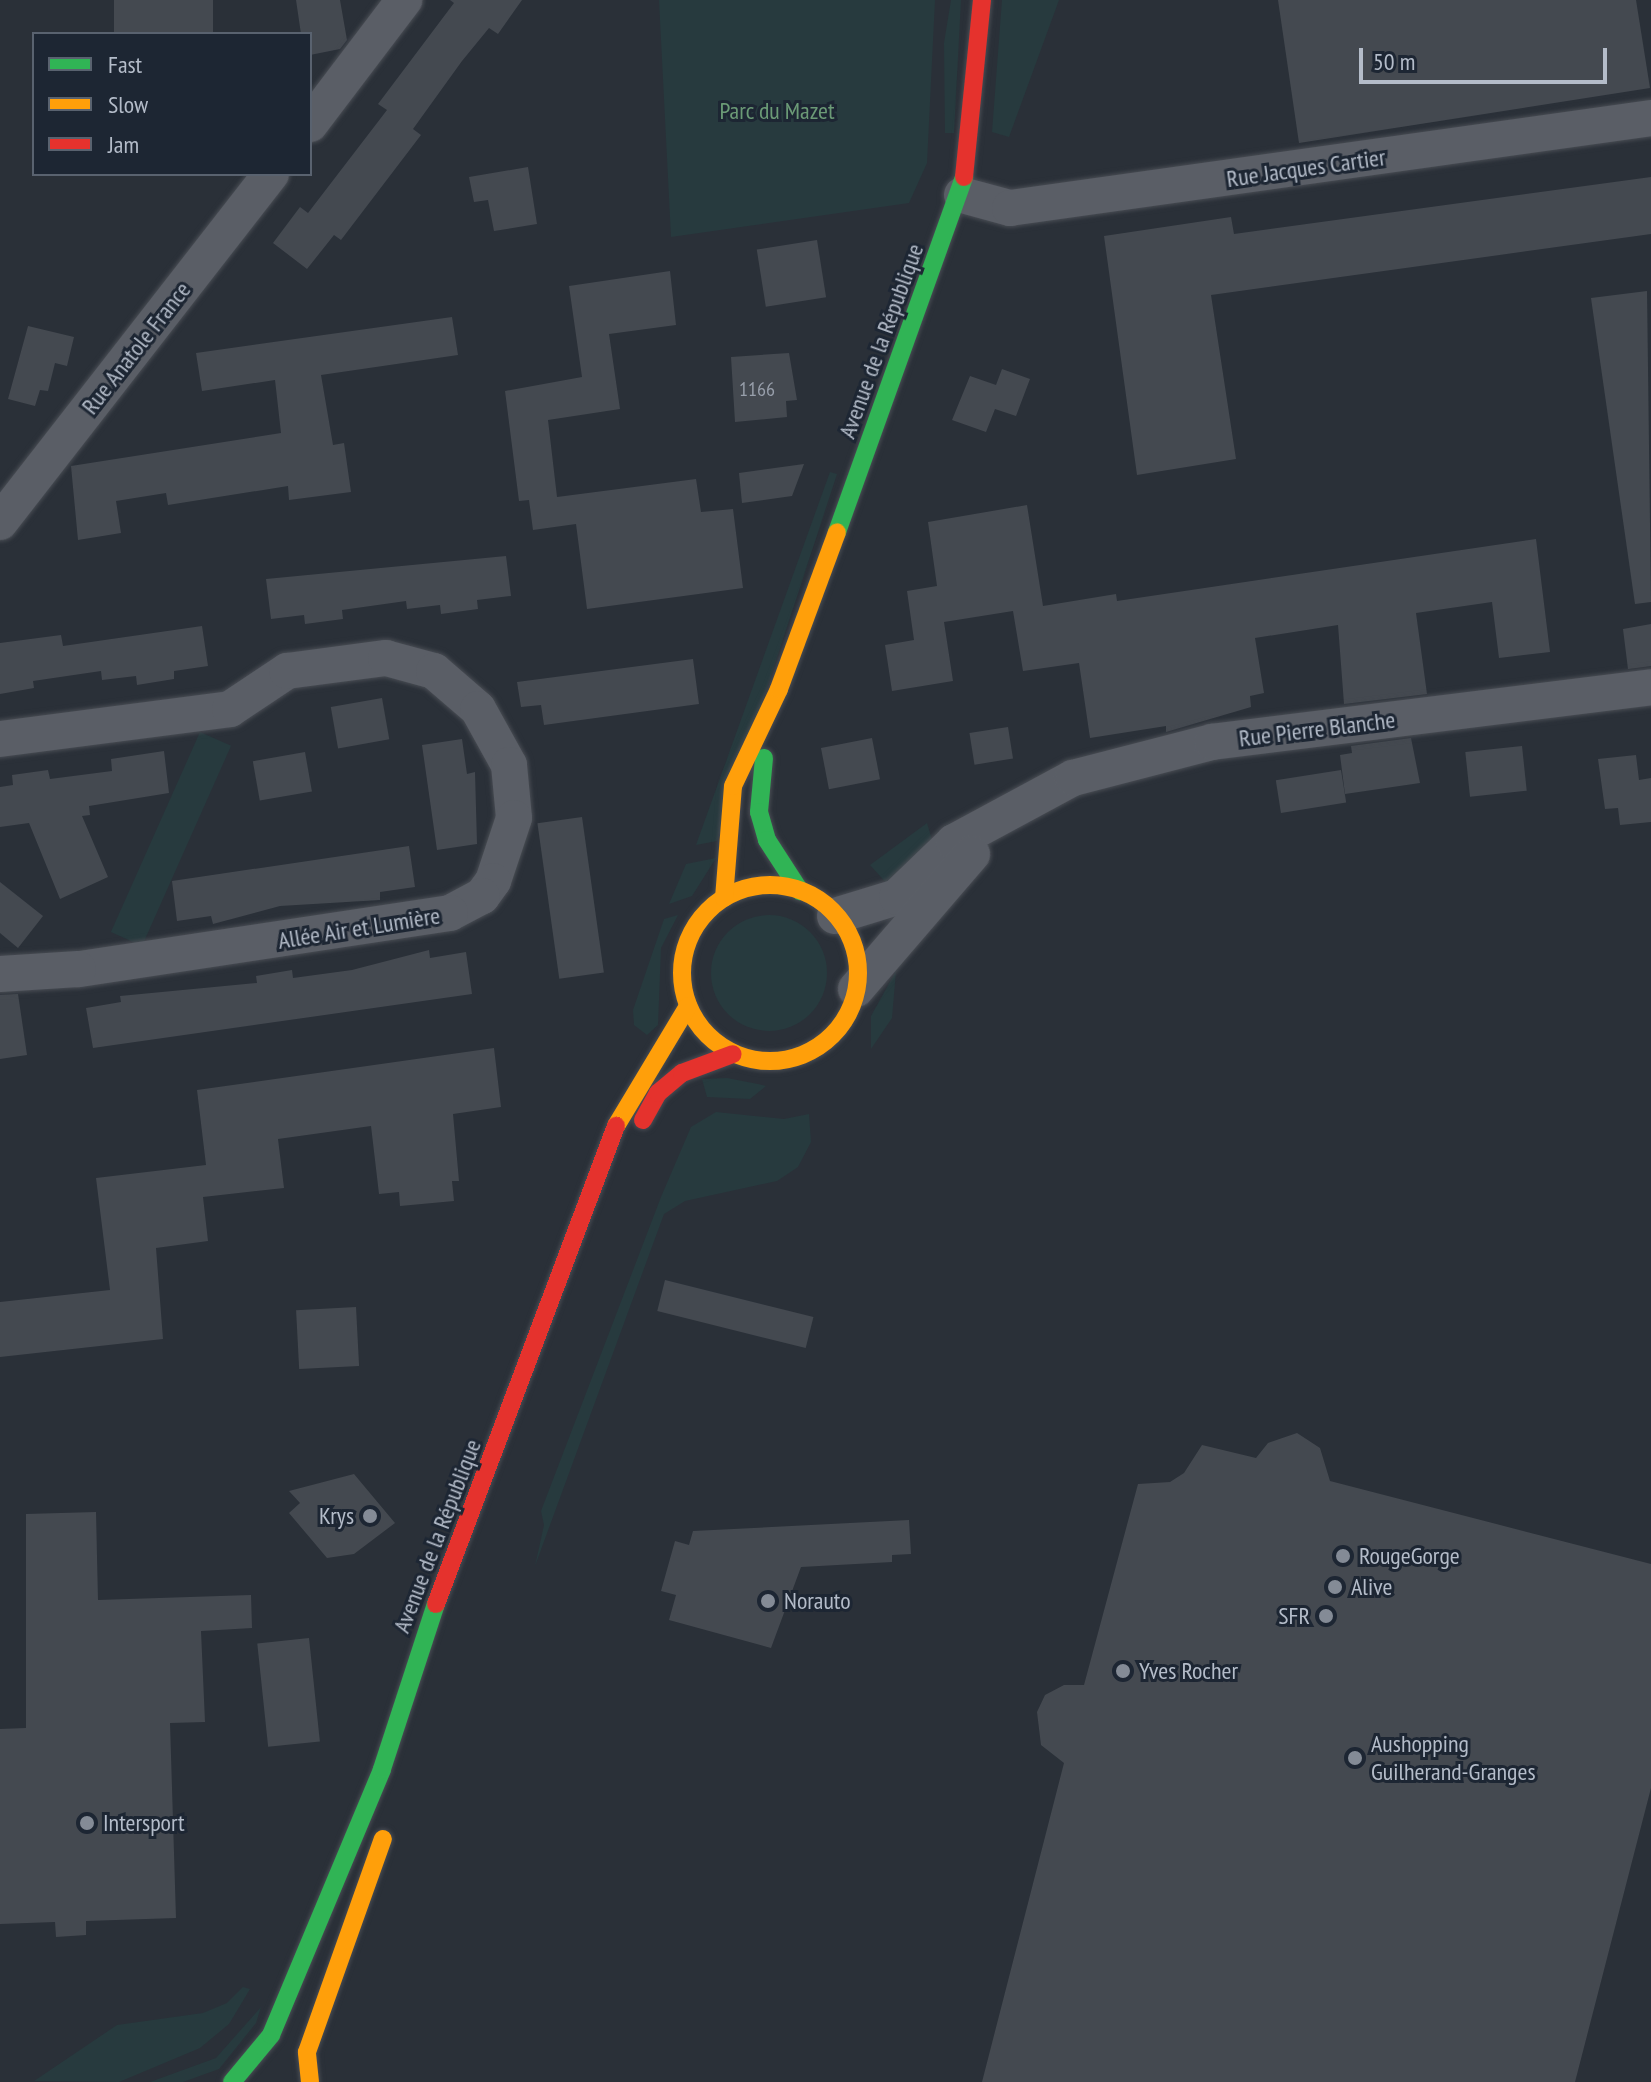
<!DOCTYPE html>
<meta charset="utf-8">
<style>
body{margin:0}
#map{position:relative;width:1651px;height:2082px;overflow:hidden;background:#2a3038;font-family:"PT Sans Narrow",sans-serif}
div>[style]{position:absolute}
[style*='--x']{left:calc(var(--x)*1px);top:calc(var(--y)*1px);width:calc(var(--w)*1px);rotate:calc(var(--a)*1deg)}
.green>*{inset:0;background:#273a3e;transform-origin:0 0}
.round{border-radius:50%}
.building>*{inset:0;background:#444950;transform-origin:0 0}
.roads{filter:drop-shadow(0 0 2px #484c53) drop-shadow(0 0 2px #484c53)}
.street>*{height:36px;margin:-18px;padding:0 18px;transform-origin:18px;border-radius:18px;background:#5a5e66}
.fast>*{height:18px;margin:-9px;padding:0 9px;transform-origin:9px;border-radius:9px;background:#30b455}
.slow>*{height:18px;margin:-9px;padding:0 9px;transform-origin:9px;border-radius:9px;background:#ff9f0a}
.slow>.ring{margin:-9px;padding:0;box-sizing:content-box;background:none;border:18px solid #ff9f0a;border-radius:50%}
.jam>*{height:18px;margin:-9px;padding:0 9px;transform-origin:9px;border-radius:9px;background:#e5322d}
.dots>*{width:22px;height:22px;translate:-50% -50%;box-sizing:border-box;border:4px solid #1d2633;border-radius:50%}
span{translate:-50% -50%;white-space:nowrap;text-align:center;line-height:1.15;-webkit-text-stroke:6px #1d2633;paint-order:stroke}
.number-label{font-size:20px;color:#989fab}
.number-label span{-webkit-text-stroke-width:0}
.park-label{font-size:24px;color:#6b9a76}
.street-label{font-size:24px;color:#b4bcc9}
.poi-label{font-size:24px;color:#b4bcc9}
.right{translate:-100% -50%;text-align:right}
.left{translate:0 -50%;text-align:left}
.legend{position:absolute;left:32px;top:32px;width:280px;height:144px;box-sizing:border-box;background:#1d2633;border:2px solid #59626f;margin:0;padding:10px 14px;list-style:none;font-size:24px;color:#b4bcc9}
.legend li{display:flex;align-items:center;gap:16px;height:40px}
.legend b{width:40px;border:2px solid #59626f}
.scale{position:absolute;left:1359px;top:48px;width:248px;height:36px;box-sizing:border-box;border:4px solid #b4bcc9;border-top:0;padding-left:10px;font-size:24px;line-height:28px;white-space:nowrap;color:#b4bcc9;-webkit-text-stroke:6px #1d2633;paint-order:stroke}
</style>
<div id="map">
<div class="green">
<div style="clip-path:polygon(659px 0,935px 0,927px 163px,909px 203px,671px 237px)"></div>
<div style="clip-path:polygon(951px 0,961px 0,954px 133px,945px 133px,944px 43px)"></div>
<div style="clip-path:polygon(1002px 0,1059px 0,1009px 137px,992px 132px)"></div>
<div style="clip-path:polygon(830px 472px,837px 474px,717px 841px,696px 845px)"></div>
<div style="left:200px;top:732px;width:34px;height:219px;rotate:24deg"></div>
<div style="clip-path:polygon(927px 823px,932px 840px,890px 887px,870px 865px)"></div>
<div style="clip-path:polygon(716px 858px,692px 896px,669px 904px,686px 864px)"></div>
<div style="clip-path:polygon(678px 915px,661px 948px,658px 1025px,647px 1035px,634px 1025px,633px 1010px,664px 919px)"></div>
<div class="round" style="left:711px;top:915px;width:116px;height:116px"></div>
<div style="clip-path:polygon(896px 971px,892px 1018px,871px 1049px,871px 1016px)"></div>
<div style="clip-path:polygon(727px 1078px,758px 1084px,766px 1086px,750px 1099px,707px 1097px,702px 1079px)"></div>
<div style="clip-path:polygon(716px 1112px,784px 1119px,809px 1114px,811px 1142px,798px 1167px,777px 1181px,685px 1201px,664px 1214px,535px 1566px,544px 1525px,541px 1511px,661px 1197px,691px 1127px)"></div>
<div style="clip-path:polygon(243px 1987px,250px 1989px,229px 2024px,200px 2048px,119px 2082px,34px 2081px,117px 2025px,203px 2013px,227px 2003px)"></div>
<div style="clip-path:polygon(261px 2007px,256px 2023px,219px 2069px,183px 2082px,150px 2082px,216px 2058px)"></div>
</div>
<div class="building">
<div style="left:114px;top:0;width:99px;height:34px"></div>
<div style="clip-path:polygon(296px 0,340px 0,347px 40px,340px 49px,310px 55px,310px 34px,301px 34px)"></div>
<div style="clip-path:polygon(450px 0,522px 0,498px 34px,489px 28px,462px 61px,413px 129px,421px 135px,341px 240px,334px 235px,307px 269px,273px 243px,300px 207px,308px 213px,387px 110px,378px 104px,454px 3px)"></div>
<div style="clip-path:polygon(1278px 0,1636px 0,1650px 88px,1299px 143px)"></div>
<div style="clip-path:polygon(528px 167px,537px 224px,494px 231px,488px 200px,474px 202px,469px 177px)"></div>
<div style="clip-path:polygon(1651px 177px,1651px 234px,1211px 295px,1236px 459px,1137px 475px,1104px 236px,1231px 217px,1234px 234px)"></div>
<div style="left:817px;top:240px;width:58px;height:61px;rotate:81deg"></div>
<div style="clip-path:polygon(670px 271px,676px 325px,609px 334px,620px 409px,548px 420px,557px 497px,696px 479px,701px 512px,733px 509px,743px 588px,587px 609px,576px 524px,533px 530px,529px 500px,519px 501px,505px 391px,582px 377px,569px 286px)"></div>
<div style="clip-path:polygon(1647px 291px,1651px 602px,1635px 604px,1591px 298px)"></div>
<div style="clip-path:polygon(452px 317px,458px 355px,321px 375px,333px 445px,344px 443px,351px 492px,289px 500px,288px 486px,168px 505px,166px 493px,116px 501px,121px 533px,78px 540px,71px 466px,281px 433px,275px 380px,202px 391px,196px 353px)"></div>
<div style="clip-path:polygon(28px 326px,74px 337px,67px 366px,55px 363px,48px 391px,40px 390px,35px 406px,8px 399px)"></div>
<div style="clip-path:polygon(789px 353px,797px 400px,786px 401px,787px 417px,735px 422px,731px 357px)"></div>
<div style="clip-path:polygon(1002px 369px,1030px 379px,1016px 416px,995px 409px,986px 432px,952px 420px,970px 376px,996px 385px)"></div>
<div style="clip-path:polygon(804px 464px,792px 496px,742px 503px,739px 473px)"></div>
<div style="clip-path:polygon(1027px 505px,1043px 606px,1116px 594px,1117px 601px,1536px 539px,1550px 652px,1499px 658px,1492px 602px,1416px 613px,1427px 694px,1344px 704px,1338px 625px,1255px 638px,1264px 693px,1250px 696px,1251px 707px,1166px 732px,1166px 726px,1090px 738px,1079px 663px,1023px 671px,1013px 611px,944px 622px,953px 681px,892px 691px,885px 645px,914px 640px,907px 591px,937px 586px,928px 522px)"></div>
<div style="clip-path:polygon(506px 556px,511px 596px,477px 600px,478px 609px,441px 614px,440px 605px,407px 609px,406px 601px,342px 610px,343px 619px,305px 624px,304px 615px,271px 619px,266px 579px)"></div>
<div style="clip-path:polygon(1651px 624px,1651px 666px,1628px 669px,1623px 629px)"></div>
<div style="clip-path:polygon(202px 626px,208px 666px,174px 671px,174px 679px,137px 685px,136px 676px,102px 680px,101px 671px,33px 681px,34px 688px,0 694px,0 643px,61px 635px,63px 646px)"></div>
<div style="clip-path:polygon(693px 659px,699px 704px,544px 725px,541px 705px,521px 707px,517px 682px)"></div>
<div style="left:382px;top:698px;width:42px;height:52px;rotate:80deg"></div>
<div style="left:1008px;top:727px;width:32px;height:39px;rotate:81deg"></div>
<div style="left:872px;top:738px;width:42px;height:52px;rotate:79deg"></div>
<div style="clip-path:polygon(1411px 738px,1420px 783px,1345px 794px,1340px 755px,1352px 753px,1351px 746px)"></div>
<div style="clip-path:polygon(462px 739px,467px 774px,475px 772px,477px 844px,437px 850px,422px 745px)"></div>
<div style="left:1522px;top:746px;width:45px;height:57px;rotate:84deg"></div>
<div style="clip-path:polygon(164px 751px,169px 793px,89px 806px,90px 815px,82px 816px,108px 877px,60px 899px,29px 823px,0 827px,0 787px,13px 785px,12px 775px,48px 770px,50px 779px,112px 771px,111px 759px)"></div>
<div style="left:305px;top:752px;width:40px;height:53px;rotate:80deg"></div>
<div style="clip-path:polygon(1636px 755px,1639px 780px,1651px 778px,1651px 822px,1620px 825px,1618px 808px,1605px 809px,1598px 759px)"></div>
<div style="left:1341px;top:770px;width:33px;height:66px;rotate:81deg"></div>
<div style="left:582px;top:817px;width:157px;height:45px;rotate:82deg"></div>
<div style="clip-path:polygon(409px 846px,415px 887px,380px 892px,380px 900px,280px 906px,213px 924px,211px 916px,177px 921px,172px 881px)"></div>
<div style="clip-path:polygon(0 882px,43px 916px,18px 948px,0 933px)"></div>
<div style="clip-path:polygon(429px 950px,430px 958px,466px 952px,472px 994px,93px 1048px,86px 1008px,121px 1002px,120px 996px,257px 983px,256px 976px,292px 970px,293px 978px,352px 970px)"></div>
<div style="clip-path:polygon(18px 994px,27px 1055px,0 1059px,0 995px)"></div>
<div style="clip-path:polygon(494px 1048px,501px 1107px,453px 1114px,459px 1181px,452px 1181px,454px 1201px,400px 1206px,399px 1192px,379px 1194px,371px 1126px,278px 1139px,284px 1188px,203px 1197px,208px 1241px,156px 1248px,163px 1339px,0 1357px,0 1302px,110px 1290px,96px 1178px,206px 1165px,197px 1090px)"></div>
<div style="left:665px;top:1280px;width:153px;height:32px;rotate:14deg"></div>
<div style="left:356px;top:1307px;width:59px;height:60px;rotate:87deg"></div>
<div style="clip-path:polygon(1297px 1433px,1320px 1448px,1330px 1481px,1651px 1564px,1651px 1788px,1575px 2082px,982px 2082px,1064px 1763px,1041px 1745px,1037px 1712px,1045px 1695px,1064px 1685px,1084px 1685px,1138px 1484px,1170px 1482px,1184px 1473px,1202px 1445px,1256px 1458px,1268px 1443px)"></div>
<div style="clip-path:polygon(354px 1474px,395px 1523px,354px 1554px,327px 1558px,289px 1513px,300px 1503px,289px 1491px)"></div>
<div style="clip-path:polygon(96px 1512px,98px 1600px,251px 1595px,252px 1628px,201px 1631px,205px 1722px,170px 1723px,176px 1918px,86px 1921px,86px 1935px,56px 1937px,55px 1922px,0 1924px,0 1729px,26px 1728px,26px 1514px)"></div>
<div style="clip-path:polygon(909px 1520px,911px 1554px,892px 1555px,892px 1562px,801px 1567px,771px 1648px,669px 1620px,676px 1595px,661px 1591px,675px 1541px,689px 1545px,693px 1531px)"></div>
<div style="left:309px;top:1638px;width:104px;height:52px;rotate:84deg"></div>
</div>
<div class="roads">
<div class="street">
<div style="--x:310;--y:124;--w:156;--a:-52.8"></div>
<div style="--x:962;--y:195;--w:50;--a:15.2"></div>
<div style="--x:1010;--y:208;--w:647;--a:-7.99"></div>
<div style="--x:0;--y:522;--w:441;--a:-52.1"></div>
<div style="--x:0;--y:739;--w:232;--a:-7.4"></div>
<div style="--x:230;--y:709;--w:69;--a:-33.7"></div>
<div style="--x:287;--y:671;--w:100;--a:-7.5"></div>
<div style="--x:386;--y:658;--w:50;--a:15.2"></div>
<div style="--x:434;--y:671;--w:58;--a:40.8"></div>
<div style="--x:478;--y:709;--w:64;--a:61"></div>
<div style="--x:509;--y:765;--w:53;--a:84.6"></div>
<div style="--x:514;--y:818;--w:66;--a:108.4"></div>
<div style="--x:493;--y:881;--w:19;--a:126"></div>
<div style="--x:482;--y:896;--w:36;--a:152"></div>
<div style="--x:450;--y:913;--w:376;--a:171.4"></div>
<div style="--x:78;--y:969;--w:78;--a:176.3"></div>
<div style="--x:835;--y:916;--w:65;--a:-17"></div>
<div style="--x:897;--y:897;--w:79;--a:-44"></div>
<div style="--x:954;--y:842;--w:135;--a:-28.3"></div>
<div style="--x:1073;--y:778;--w:144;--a:-14.5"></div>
<div style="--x:1212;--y:742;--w:442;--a:-7.1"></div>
<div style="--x:856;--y:989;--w:178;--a:-49.3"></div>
</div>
<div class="fast">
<div style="--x:837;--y:532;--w:377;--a:-70.3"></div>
<div style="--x:764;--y:758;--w:54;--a:95.3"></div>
<div style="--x:759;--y:812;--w:29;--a:74"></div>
<div style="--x:767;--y:840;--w:61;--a:57.1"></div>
<div style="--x:232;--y:2082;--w:61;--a:-50.3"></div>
<div style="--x:271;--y:2035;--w:288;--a:-67.3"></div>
<div style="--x:382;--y:1769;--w:174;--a:-71.9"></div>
</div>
<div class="slow">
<div class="ring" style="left:682px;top:885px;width:158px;height:158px"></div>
<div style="--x:724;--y:898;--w:112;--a:-85.4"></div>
<div style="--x:733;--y:786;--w:107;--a:-64.6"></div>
<div style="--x:779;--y:689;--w:167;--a:-69.7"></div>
<div style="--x:616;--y:1126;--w:140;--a:-59"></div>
<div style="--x:310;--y:2082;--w:30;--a:-96"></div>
<div style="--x:307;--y:2052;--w:226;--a:-70.4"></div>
</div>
<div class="jam">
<div style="--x:964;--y:177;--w:178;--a:-84.2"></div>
<div style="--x:643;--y:1120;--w:31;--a:-61"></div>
<div style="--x:658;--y:1093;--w:31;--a:-40"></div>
<div style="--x:682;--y:1073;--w:54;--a:-20.4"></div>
<div style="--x:436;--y:1604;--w:511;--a:-69.37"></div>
</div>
</div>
<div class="dots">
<div style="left:370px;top:1516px;background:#848b96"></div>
<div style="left:1343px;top:1556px;background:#848b96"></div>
<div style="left:1335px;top:1587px;background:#848b96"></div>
<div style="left:768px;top:1601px;background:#848b96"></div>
<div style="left:1326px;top:1616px;background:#848b96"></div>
<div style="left:1123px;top:1671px;background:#848b96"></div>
<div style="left:1355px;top:1758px;background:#848b96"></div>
<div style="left:87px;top:1823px;background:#848b96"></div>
</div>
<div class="number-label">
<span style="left:757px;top:389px">1166</span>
</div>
<div class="park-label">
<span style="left:777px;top:111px">Parc du Mazet</span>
</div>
<div class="street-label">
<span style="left:1306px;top:168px;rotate:-8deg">Rue Jacques Cartier</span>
<span style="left:881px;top:341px;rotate:-70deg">Avenue de la République</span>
<span style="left:136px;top:348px;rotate:-52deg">Rue Anatole France</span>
<span style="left:1317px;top:729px;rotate:-7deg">Rue Pierre Blanche</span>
<span style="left:359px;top:928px;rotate:-9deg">Allée Air et Lumière</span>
<span style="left:437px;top:1536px;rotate:-69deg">Avenue de la République</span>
</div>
<div class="poi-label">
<span class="right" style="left:354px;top:1516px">Krys</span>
<span class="left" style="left:1359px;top:1556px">RougeGorge</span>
<span class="left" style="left:1351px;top:1587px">Alive</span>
<span class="left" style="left:784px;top:1601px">Norauto</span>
<span class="right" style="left:1310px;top:1616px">SFR</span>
<span class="left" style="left:1139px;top:1671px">Yves Rocher</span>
<span class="left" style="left:1371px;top:1758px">Aushopping<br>Guilherand-Granges</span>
<span class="left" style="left:103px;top:1823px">Intersport</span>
</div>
<ul class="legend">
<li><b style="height:10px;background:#30b455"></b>Fast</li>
<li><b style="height:10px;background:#ff9f0a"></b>Slow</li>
<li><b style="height:10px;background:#e5322d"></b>Jam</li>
</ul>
<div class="scale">50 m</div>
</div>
